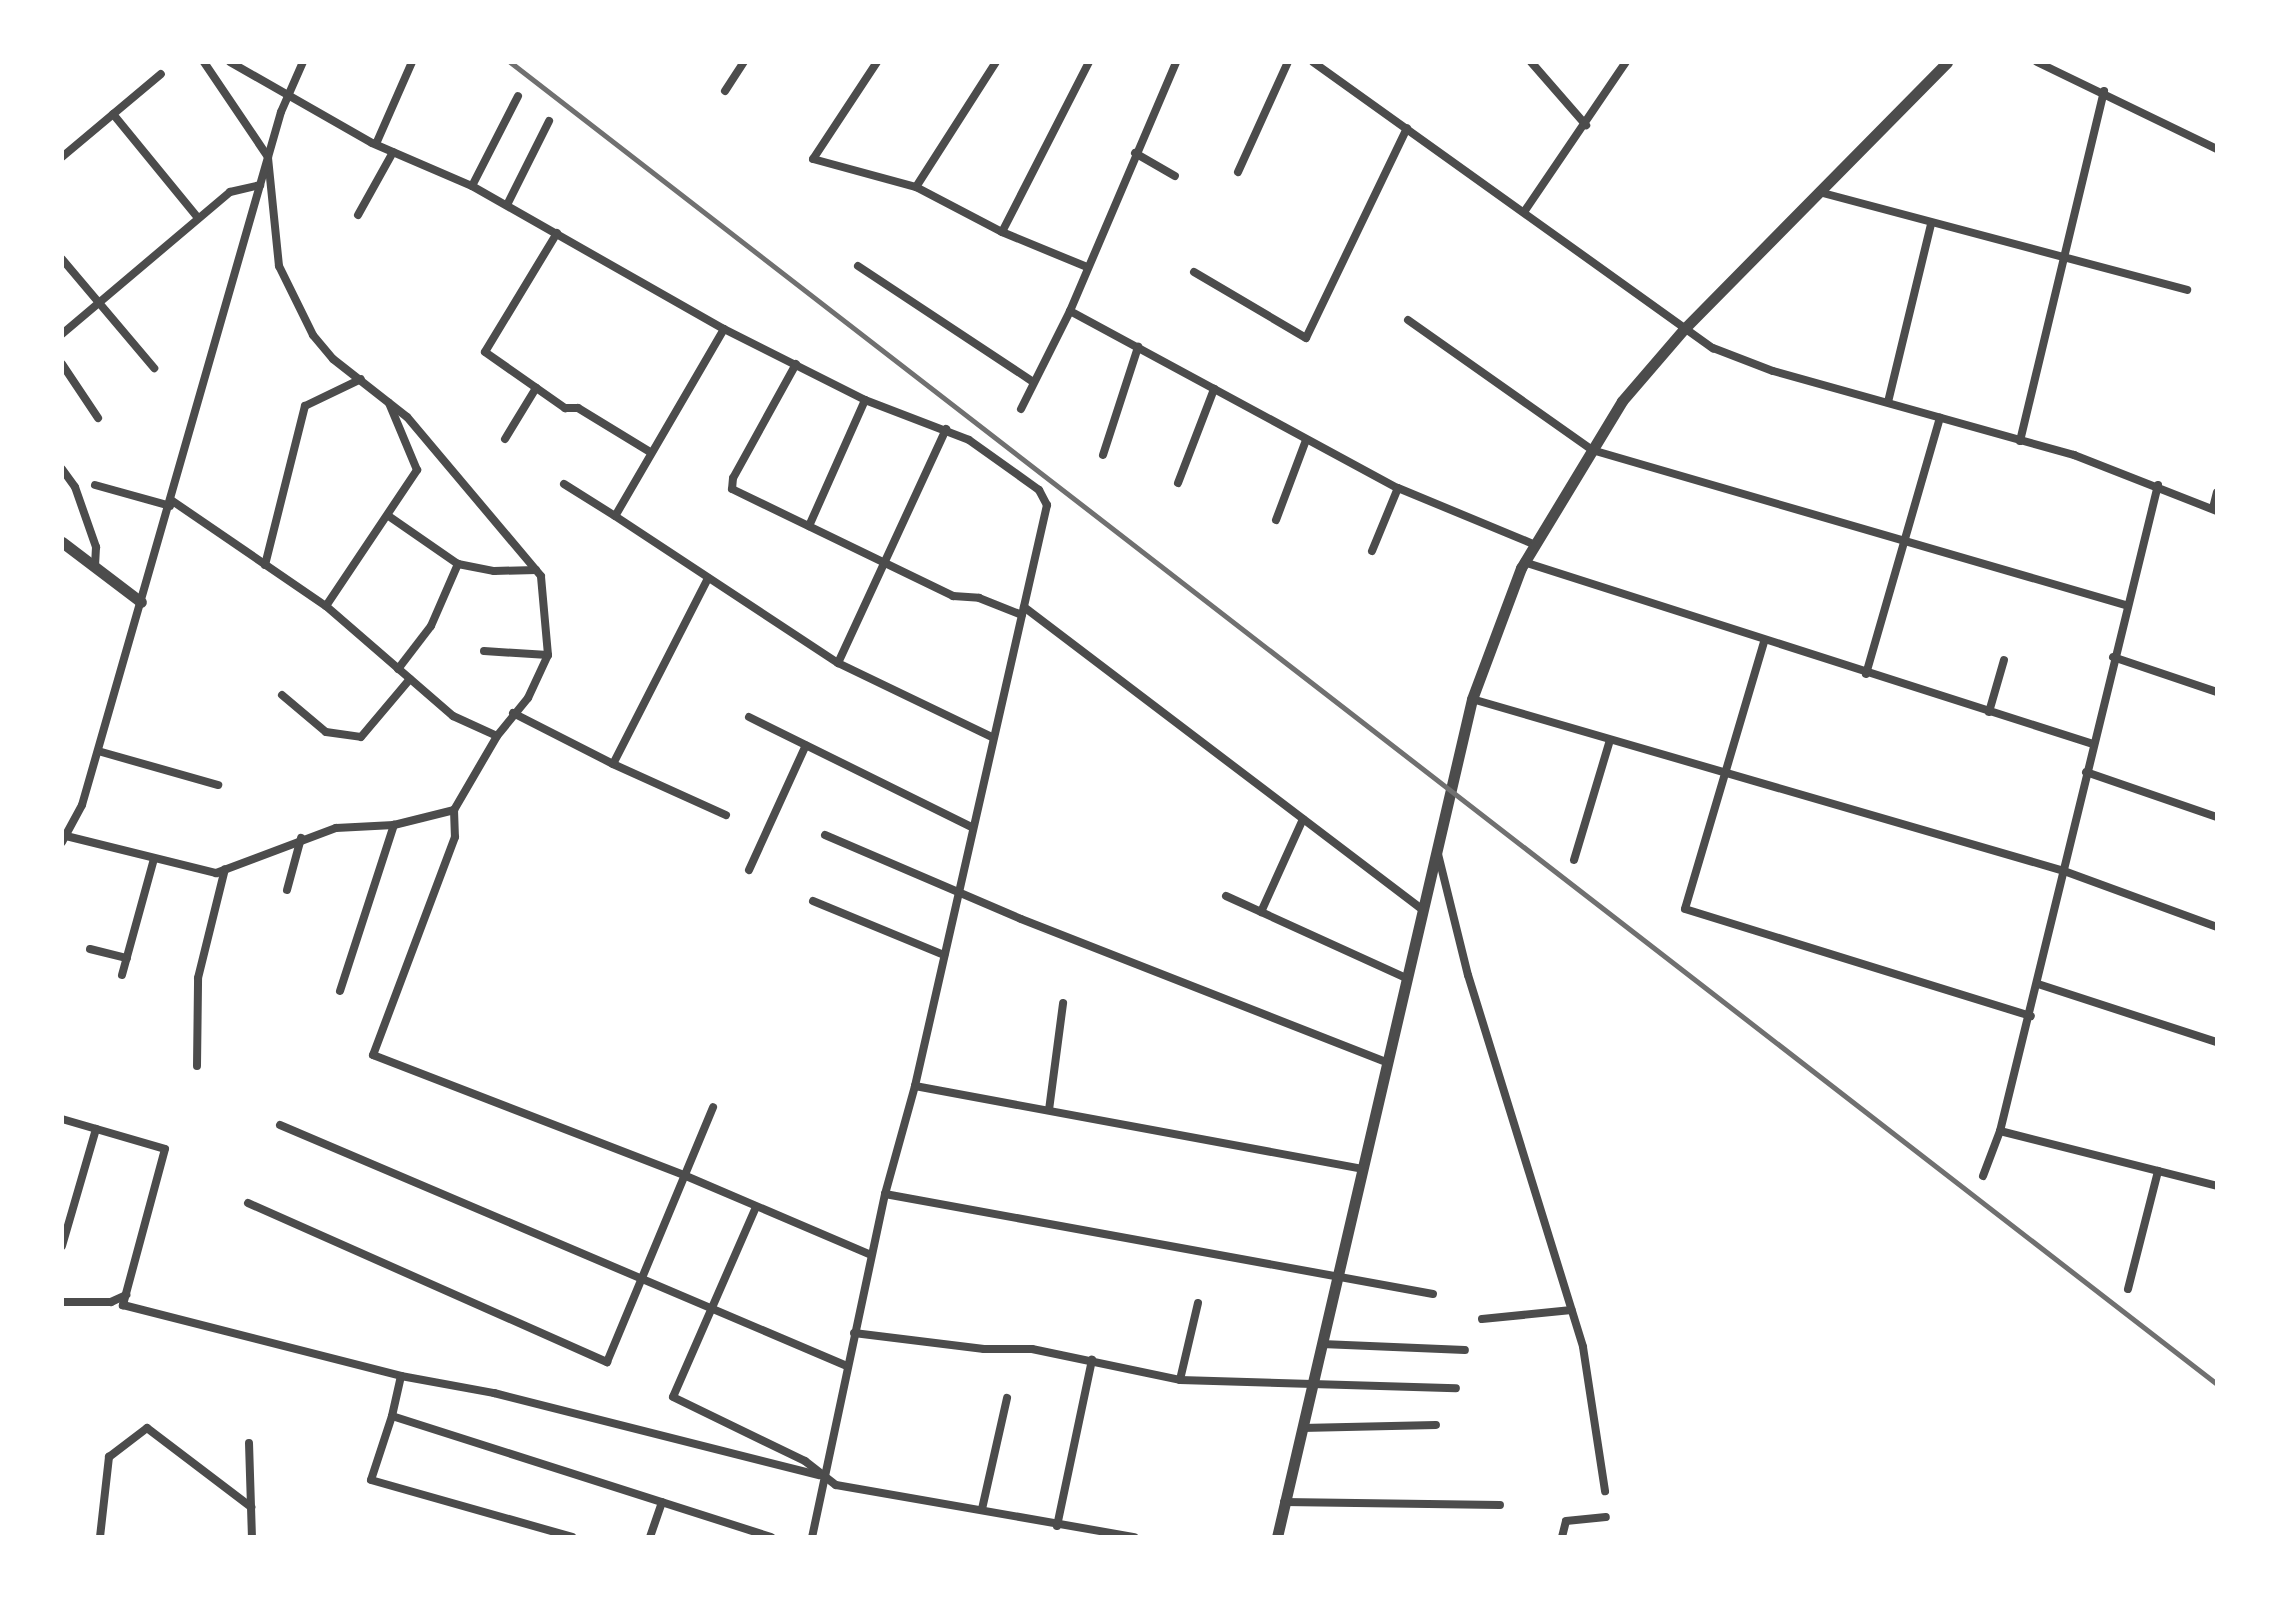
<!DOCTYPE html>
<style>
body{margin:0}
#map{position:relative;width:2279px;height:1599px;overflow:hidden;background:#fff;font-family:"Times New Roman",serif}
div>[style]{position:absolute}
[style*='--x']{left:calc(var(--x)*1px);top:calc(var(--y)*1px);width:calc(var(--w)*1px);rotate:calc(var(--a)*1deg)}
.minor>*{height:8px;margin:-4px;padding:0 4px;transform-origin:4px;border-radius:4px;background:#4c4c4c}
.tertiary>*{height:11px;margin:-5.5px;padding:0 5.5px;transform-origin:5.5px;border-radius:5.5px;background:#4c4c4c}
.rail>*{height:5px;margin:-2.5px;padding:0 2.5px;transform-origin:2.5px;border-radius:2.5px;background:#707070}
span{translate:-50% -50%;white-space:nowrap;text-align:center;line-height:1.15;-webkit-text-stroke:7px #fff;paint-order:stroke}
.frame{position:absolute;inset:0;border:64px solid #fff;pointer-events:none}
</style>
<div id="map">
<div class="minor">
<div style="--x:230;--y:62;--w:163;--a:29.7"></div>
<div style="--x:372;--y:143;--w:109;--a:23.3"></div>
<div style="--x:472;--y:186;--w:290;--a:29.6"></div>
<div style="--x:724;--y:329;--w:158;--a:26.7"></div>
<div style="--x:865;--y:400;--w:111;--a:21"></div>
<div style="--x:969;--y:440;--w:86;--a:35.5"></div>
<div style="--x:1039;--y:490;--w:17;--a:62"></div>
<div style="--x:1047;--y:505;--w:596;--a:102.8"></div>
<div style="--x:915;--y:1086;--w:112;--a:105.5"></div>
<div style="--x:885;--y:1194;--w:351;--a:102"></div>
<div style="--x:877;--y:62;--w:116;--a:123.4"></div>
<div style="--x:813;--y:159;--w:107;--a:15.2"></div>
<div style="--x:916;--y:187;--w:97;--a:27.6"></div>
<div style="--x:1002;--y:232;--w:92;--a:22.4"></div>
<div style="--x:1313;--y:62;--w:492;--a:35.6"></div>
<div style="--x:1713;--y:348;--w:64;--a:21"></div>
<div style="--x:1773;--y:371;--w:313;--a:15.6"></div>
<div style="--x:2074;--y:455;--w:154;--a:21.4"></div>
<div style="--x:1531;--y:62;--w:84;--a:48.9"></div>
<div style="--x:2037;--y:62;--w:200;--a:25.8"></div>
<div style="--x:725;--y:91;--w:35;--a:-57"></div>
<div style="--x:113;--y:114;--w:134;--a:50.7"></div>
<div style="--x:376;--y:144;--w:90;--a:-66.3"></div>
<div style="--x:1135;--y:153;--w:46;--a:29.9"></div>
<div style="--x:62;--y:157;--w:129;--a:-40"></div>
<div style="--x:1238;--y:172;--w:121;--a:-65.6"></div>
<div style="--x:472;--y:186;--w:101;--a:-62.9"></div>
<div style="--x:916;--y:187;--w:148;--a:-57.4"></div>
<div style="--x:1819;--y:192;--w:381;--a:14.9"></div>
<div style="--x:507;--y:205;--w:94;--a:-63.4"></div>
<div style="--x:1524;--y:212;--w:181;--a:-55.8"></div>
<div style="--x:358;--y:215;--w:72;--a:-60.9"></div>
<div style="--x:1002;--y:232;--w:191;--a:-62.9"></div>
<div style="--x:557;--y:233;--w:139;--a:121.2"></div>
<div style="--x:485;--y:352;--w:98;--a:35"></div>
<div style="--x:565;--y:408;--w:13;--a:0"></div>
<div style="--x:578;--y:408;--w:84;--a:31.4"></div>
<div style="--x:62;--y:259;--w:143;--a:49.8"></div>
<div style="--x:858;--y:266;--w:209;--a:33.5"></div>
<div style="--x:1194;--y:272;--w:130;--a:30.5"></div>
<div style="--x:1306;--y:338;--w:233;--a:-64.3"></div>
<div style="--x:1070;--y:311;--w:373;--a:28.4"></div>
<div style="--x:1398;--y:488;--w:146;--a:22.5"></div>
<div style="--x:1408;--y:320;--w:225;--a:35.2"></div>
<div style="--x:1592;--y:450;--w:555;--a:16.21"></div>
<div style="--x:724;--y:329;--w:216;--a:120.2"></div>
<div style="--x:615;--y:516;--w:267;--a:33.4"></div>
<div style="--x:838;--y:663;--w:171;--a:25.7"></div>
<div style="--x:62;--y:334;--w:220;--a:-40.2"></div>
<div style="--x:230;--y:192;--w:31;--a:-13"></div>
<div style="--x:62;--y:364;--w:65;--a:56.3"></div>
<div style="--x:796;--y:364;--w:130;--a:118.9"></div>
<div style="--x:733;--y:478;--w:11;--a:95"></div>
<div style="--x:732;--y:489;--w:246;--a:25.8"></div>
<div style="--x:953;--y:596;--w:26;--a:4"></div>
<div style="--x:979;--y:598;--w:46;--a:21.6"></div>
<div style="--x:1888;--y:402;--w:183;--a:-76.4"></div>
<div style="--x:1021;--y:409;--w:110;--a:-63.4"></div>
<div style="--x:1070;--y:311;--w:271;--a:-66.9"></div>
<div style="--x:505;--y:439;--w:60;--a:-58.7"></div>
<div style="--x:2020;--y:441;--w:360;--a:-76.5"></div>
<div style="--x:1103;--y:455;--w:114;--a:-72"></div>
<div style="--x:62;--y:469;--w:22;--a:54"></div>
<div style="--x:75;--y:487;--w:64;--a:70.7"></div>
<div style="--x:96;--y:547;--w:20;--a:93"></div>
<div style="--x:1178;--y:483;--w:101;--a:-69"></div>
<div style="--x:564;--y:484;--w:60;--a:32.1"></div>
<div style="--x:95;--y:485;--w:78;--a:15.6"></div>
<div style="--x:2158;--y:485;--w:665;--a:103.74"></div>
<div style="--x:2000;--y:1131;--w:224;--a:14.2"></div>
<div style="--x:171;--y:500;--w:188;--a:34.4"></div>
<div style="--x:326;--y:606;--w:168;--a:40.9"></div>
<div style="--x:453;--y:716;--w:48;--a:24.4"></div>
<div style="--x:2213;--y:508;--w:16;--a:-76"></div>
<div style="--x:390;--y:517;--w:83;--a:34.7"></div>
<div style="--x:458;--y:564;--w:37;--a:11"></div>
<div style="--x:494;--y:571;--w:42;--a:-1.4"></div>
<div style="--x:1276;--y:520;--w:85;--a:-69.4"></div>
<div style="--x:809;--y:526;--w:138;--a:-66"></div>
<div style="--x:1372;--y:551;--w:68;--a:-67.6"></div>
<div style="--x:1524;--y:562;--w:597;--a:17.74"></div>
<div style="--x:265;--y:565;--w:164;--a:-75.9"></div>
<div style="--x:305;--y:406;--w:62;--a:-25.7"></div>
<div style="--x:326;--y:606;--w:164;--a:-56.2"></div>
<div style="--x:417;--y:470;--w:73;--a:-112.7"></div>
<div style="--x:1024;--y:607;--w:501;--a:37.21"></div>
<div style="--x:1764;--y:642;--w:278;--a:106.5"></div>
<div style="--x:1685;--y:909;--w:362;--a:17.2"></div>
<div style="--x:484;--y:651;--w:64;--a:3.6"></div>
<div style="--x:2113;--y:657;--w:110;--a:18.6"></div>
<div style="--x:838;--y:663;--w:258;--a:-65.2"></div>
<div style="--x:398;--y:669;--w:54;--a:-52.5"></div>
<div style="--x:431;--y:626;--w:68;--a:-66.5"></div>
<div style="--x:1866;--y:674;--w:267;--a:-73.9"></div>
<div style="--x:282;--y:695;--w:57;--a:40.1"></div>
<div style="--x:326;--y:732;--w:35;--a:8"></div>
<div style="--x:361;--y:737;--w:76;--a:-49.8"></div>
<div style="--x:1472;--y:699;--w:616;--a:16.2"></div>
<div style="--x:2064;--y:871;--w:163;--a:20.1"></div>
<div style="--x:1989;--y:712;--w:54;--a:-73.9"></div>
<div style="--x:513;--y:713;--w:112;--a:27"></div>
<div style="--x:613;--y:764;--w:209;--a:-62.9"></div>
<div style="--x:749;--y:717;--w:249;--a:26.3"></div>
<div style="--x:98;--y:751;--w:125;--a:15.8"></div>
<div style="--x:613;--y:764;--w:124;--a:24.3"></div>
<div style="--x:2086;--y:772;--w:139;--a:19"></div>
<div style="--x:454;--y:810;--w:27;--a:88"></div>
<div style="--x:455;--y:837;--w:233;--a:110.6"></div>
<div style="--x:373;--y:1055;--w:336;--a:21.1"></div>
<div style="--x:686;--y:1176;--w:201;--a:23.1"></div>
<div style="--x:62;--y:835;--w:159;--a:13.9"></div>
<div style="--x:216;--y:873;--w:128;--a:-20.6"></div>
<div style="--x:336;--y:828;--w:58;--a:-3"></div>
<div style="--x:394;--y:825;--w:62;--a:-14"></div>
<div style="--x:454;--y:810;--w:86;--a:-59.8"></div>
<div style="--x:497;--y:736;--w:49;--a:-50.8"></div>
<div style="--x:528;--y:698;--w:47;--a:-65.1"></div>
<div style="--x:548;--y:655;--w:79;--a:-95.1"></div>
<div style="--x:541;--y:576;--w:208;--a:-130.1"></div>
<div style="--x:407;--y:417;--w:94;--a:-141.9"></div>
<div style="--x:333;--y:359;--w:31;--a:-130"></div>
<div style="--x:313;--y:335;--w:77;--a:-116.2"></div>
<div style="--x:279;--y:266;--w:110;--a:-95.8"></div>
<div style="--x:268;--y:157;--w:115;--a:-124"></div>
<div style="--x:825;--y:835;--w:213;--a:23.2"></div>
<div style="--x:1021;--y:919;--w:394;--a:21.4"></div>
<div style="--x:62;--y:842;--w:42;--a:-61.6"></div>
<div style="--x:82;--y:805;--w:721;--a:-73.98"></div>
<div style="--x:281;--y:112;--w:55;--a:-66.3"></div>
<div style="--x:1437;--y:850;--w:129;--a:76.1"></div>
<div style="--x:1468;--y:975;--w:389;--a:72.8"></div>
<div style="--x:1583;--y:1347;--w:146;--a:81.3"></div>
<div style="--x:1574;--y:860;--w:125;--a:-73.3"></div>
<div style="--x:749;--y:870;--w:137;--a:-65.5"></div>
<div style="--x:287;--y:890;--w:54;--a:-74.9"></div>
<div style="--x:1226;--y:896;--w:200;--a:24.5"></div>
<div style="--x:813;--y:901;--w:142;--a:22.4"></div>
<div style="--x:1261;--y:912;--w:102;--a:-65.7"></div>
<div style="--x:90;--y:949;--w:38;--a:14"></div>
<div style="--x:122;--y:975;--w:120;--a:-74.6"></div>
<div style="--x:2038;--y:984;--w:188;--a:18"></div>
<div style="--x:340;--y:991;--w:175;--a:-72"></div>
<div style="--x:197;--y:1066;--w:88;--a:-89.3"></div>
<div style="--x:198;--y:978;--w:112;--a:-76.1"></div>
<div style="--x:915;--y:1086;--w:455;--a:10.5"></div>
<div style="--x:1049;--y:1110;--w:108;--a:-82.5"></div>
<div style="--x:62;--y:1119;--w:107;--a:16.2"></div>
<div style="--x:165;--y:1149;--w:162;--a:105.1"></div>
<div style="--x:123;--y:1305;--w:287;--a:14.3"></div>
<div style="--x:401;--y:1376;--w:41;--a:102.7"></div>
<div style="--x:392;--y:1416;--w:398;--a:17.7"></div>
<div style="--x:280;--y:1125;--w:616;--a:23.03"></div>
<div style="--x:1983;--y:1176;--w:48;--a:-69.3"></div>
<div style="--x:885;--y:1194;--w:557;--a:10.34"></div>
<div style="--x:248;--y:1203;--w:393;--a:23.9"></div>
<div style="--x:607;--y:1362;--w:276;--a:-67.4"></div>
<div style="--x:756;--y:1207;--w:207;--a:113.6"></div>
<div style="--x:673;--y:1397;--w:147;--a:25.9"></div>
<div style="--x:805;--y:1461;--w:39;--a:38"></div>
<div style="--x:836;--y:1485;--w:303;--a:9.9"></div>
<div style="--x:62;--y:1246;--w:122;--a:-73.8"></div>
<div style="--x:2128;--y:1289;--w:122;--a:-75.7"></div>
<div style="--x:62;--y:1302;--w:49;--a:0"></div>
<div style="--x:111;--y:1302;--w:17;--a:-25"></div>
<div style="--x:1198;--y:1303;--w:79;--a:103.2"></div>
<div style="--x:1180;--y:1380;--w:276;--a:1.7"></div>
<div style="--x:1482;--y:1319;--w:90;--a:-5.7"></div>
<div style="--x:854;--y:1333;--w:131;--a:7"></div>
<div style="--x:984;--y:1349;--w:48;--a:0"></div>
<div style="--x:1032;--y:1349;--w:151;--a:11.8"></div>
<div style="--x:1322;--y:1344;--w:143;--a:2.4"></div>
<div style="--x:401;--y:1376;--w:95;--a:10.4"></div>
<div style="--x:494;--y:1393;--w:335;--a:14.2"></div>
<div style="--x:392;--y:1416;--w:67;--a:108.2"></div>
<div style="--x:371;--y:1480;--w:209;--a:15.8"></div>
<div style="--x:1302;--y:1428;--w:134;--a:-1.3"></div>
<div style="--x:249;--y:1443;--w:94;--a:88.2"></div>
<div style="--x:1284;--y:1502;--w:216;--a:0.8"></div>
<div style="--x:982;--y:1509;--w:114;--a:-77.3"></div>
<div style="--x:1057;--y:1526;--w:170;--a:-78.1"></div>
<div style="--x:100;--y:1537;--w:81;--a:-83.6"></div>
<div style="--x:109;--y:1457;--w:48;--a:-37.3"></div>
<div style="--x:147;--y:1428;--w:131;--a:37.2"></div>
<div style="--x:650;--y:1537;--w:37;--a:-71"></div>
<div style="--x:1562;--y:1537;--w:16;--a:-76"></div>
<div style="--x:1566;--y:1521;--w:40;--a:-5.7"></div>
</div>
<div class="tertiary">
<div style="--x:62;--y:542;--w:99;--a:37.2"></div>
<div style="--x:1277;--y:1537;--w:860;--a:-76.9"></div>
<div style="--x:1472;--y:699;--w:140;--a:-69.5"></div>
<div style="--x:1521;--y:568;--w:195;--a:-58.8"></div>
<div style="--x:1622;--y:401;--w:94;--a:-49.3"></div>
<div style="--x:1683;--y:330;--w:376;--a:-45.4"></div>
</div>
<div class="rail">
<div style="--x:510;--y:62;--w:2159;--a:37.76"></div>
</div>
<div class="frame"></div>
</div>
